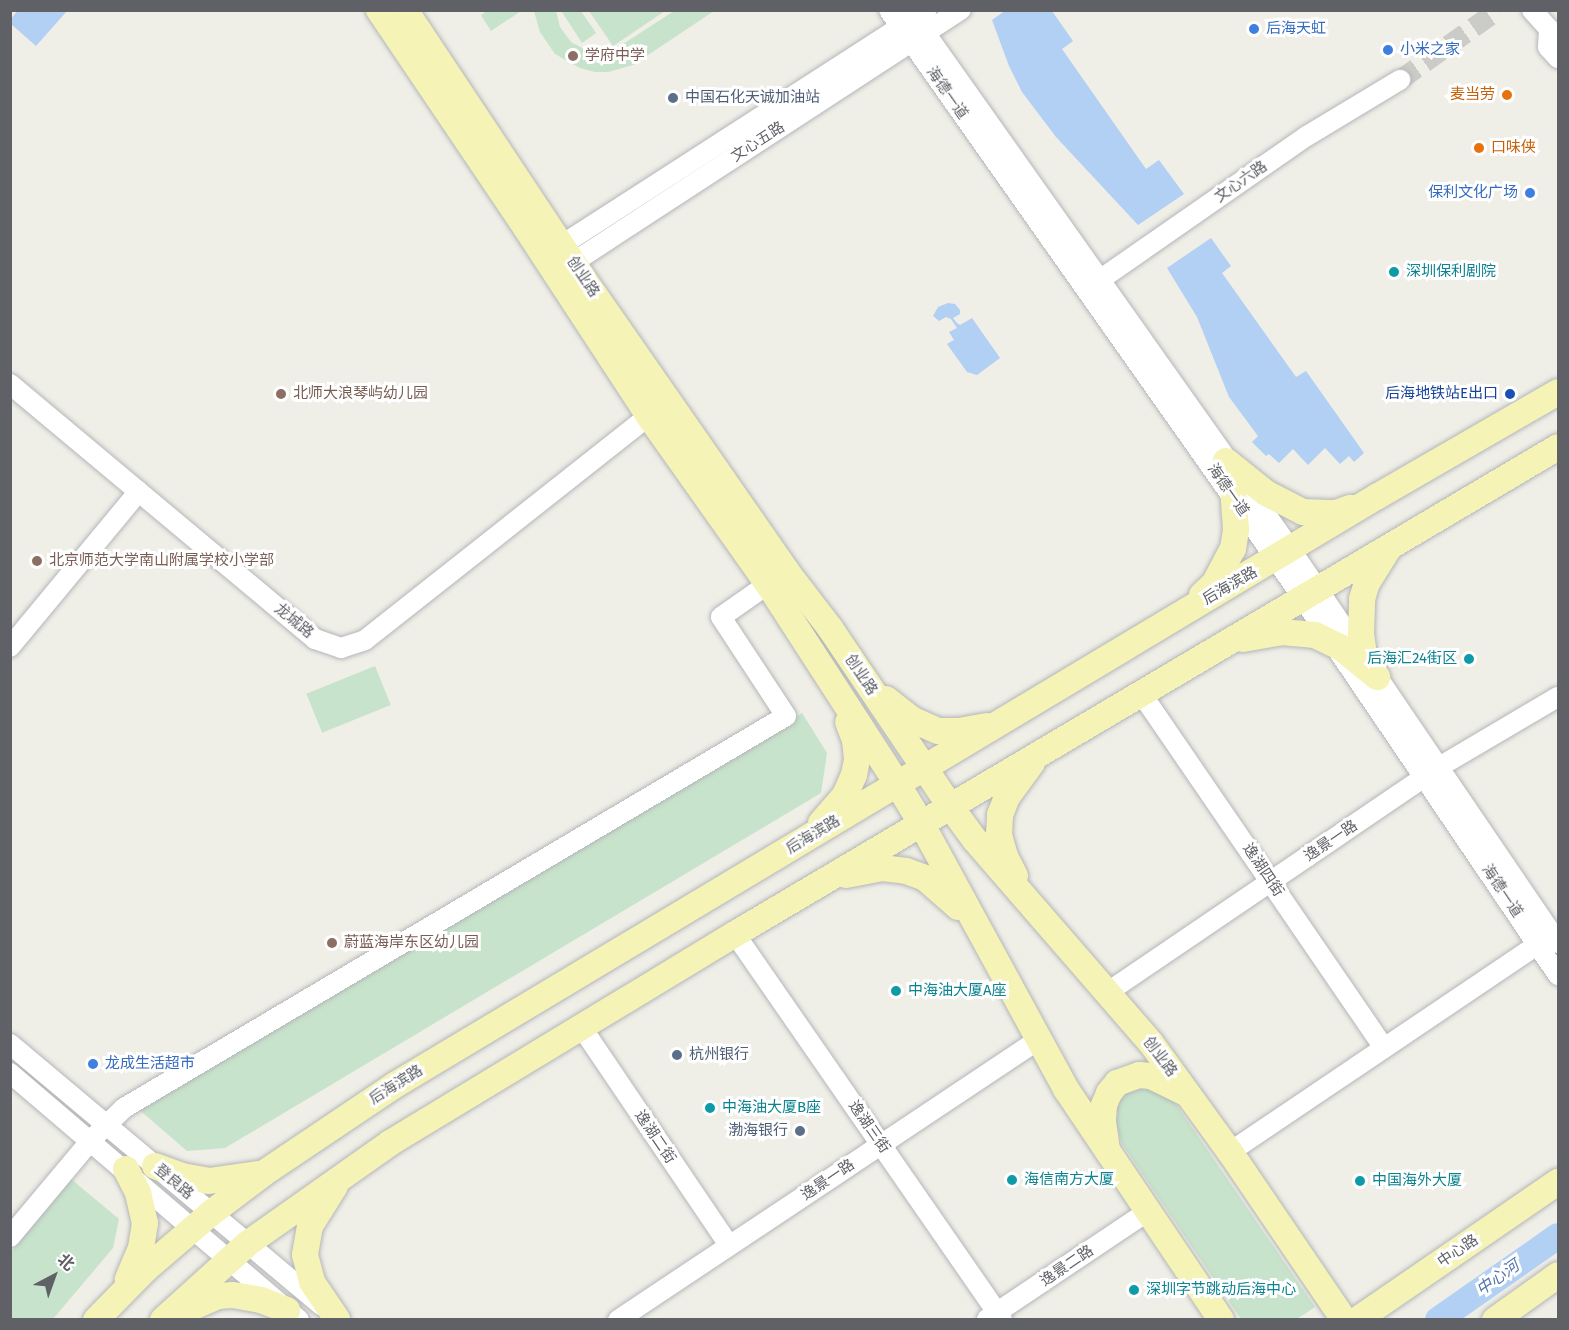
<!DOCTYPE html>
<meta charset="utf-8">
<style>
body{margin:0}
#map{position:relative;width:1569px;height:1330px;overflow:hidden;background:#efeee7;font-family:"Fira Sans","Noto Sans SC",sans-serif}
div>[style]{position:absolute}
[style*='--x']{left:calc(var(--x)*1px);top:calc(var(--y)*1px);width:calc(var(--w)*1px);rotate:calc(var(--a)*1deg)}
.green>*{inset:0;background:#c7e3cb;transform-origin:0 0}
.water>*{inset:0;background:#b2cff4}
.river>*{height:26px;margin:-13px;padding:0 13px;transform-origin:13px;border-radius:13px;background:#b2cff4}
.minor-tunnel>*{height:20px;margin-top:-10px;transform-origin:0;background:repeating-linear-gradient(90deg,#cbcbc7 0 20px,transparent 0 30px)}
.roads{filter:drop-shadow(0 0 2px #b4b6ba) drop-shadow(0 0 2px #b4b6ba)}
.minor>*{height:20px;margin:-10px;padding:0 10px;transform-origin:10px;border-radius:10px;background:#fff}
.major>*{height:26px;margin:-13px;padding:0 13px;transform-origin:13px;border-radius:13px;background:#f5f3b6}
.bridges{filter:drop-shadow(0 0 2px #b4b6ba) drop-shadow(0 0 2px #b4b6ba)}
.minor-bridge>*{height:20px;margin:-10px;padding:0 10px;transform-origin:10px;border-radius:10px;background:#fff}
.dots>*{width:16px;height:16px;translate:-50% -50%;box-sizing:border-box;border:3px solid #fff;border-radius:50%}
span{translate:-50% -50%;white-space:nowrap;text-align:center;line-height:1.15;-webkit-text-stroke:6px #fff;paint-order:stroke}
.shop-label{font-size:15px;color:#366cbe}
.left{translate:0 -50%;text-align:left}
.right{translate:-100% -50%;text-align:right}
.education-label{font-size:15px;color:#785e54}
.street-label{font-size:15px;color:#5f6166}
.food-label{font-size:15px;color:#c56008}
.service-label{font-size:15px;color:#4e5e75}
.culture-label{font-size:15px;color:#0d838f}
.transit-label{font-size:15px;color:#164399}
.water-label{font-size:16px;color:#5474ad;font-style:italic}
.frame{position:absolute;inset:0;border:12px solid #5f6166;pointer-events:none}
.north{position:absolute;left:24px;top:1246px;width:60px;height:60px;-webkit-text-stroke:4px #fff;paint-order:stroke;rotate:41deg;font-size:16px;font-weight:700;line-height:24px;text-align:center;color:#5f6166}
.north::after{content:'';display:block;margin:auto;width:21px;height:27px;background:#5f6166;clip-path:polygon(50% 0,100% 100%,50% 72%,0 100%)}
</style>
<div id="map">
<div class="green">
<div style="clip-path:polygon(564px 10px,581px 11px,596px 33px,582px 43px,562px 12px)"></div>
<div style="clip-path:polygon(487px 11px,487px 10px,521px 11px,491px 31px,481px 15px)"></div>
<div style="clip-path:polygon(534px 11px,556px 11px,560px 27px,571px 42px,588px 51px,597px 52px,617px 48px,674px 11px,714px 11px,633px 65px,608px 72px,595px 72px,580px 68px,555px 54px,540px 32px)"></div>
<div style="clip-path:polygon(589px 11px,665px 11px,613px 46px)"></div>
<div style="left:375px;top:666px;width:42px;height:74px;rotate:68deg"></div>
<div style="clip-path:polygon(802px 713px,827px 753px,821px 793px,225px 1148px,187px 1151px,136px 1107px)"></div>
<div style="clip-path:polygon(1144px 1087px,1159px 1089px,1176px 1104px,1315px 1307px,1297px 1319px,1241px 1319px,1122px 1144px,1114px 1118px,1116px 1108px,1120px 1099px,1129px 1090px)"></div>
<div style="clip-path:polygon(71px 1179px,119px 1219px,113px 1248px,53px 1319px,11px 1319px,11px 1252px)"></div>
</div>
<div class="water">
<div style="clip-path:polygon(18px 10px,67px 10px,67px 11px,36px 46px,11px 24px,11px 19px)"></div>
<div style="clip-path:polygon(1006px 10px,1052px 11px,1073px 41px,1062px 49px,1146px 169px,1159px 160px,1184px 194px,1138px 225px,1056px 137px,1022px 92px,1009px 66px,992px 20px)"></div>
<div style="clip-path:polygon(1211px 238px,1231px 266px,1222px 273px,1296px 377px,1306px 371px,1364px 453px,1354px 462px,1349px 456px,1340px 464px,1325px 448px,1308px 465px,1293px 449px,1279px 463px,1269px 454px,1266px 456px,1252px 442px,1258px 436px,1229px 397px,1197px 317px,1167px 268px)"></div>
<div style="clip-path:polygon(948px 303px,955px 304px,960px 310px,960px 314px,953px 318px,957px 323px,960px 325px,972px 318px,1000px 358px,977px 375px,967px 372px,947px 344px,954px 340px,949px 332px,957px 328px,951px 319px,946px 317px,939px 321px,933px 316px,938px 307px)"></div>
</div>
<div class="river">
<div style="--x:1438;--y:1320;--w:146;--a:-35"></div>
</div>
<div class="minor-tunnel">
<div style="--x:1400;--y:80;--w:120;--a:-35.5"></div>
</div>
<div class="roads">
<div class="minor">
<div style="--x:889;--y:10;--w:672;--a:54.82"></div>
<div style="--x:1276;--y:559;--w:503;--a:55.87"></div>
<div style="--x:909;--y:10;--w:661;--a:54.72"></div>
<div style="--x:1291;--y:550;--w:475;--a:55.8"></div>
<div style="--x:551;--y:252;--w:447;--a:-32.8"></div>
<div style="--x:563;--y:269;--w:475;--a:-33.1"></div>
<div style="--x:1088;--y:288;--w:267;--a:-34.8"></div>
<div style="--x:1307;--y:136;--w:109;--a:-31.1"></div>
<div style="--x:10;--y:384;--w:398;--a:39.9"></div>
<div style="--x:315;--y:639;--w:28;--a:19"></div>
<div style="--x:341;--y:648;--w:25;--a:-18"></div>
<div style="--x:365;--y:640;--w:362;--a:-38.3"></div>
<div style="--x:10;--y:647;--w:202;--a:-50.4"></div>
<div style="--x:1141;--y:693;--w:430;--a:55.6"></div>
<div style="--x:735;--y:934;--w:469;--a:55.3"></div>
<div style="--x:1108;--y:992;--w:400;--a:-34.2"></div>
<div style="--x:1439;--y:767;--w:138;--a:-30.5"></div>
<div style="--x:582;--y:1028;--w:262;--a:55.9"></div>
<div style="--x:10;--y:1044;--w:407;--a:40"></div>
<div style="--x:10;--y:1073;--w:380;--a:40.5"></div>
<div style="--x:1230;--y:1152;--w:372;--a:-34"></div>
<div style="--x:10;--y:1237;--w:126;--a:-50.1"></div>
<div style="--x:91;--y:1140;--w:46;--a:-44.1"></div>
<div style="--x:124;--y:1108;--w:769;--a:-30.63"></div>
<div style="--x:786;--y:716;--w:118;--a:-123.3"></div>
<div style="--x:721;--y:617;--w:57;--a:-35.1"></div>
<div style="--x:987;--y:1319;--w:192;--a:-33.8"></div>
<div style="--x:618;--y:1320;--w:505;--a:-33.69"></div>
</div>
<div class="major">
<div style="--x:379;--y:10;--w:263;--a:56"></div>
<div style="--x:526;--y:228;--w:225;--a:56.8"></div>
<div style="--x:649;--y:416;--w:206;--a:54.7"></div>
<div style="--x:768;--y:584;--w:239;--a:57.1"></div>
<div style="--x:898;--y:785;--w:44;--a:58.8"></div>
<div style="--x:921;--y:823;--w:303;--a:61.4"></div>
<div style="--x:1066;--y:1089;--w:278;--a:56.1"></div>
<div style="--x:405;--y:10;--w:341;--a:56.4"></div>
<div style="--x:594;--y:294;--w:338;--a:55.2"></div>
<div style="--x:787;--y:572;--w:71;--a:52.5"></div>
<div style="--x:830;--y:628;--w:215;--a:56"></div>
<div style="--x:950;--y:806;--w:42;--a:53.7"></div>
<div style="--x:975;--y:840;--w:269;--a:49.1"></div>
<div style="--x:1151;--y:1043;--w:135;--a:54.1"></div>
<div style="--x:1230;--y:1152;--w:203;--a:55.8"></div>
<div style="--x:1226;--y:461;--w:51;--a:38.7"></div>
<div style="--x:1266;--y:493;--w:42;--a:27.2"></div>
<div style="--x:1303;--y:512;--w:33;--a:2"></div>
<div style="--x:1336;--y:513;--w:15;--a:-20"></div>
<div style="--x:1202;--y:595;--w:16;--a:-43"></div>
<div style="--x:1214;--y:584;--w:40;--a:-62"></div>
<div style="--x:1233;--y:549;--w:19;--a:-81"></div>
<div style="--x:1236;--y:530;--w:32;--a:-94"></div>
<div style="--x:1243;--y:639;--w:39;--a:-10"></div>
<div style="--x:1281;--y:632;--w:34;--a:5"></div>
<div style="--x:1315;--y:635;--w:28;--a:26"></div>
<div style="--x:1340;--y:647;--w:48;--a:39"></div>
<div style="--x:1374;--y:671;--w:19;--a:-122"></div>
<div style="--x:1364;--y:655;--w:21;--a:-98"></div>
<div style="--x:1361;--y:634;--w:35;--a:-88"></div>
<div style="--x:1362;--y:599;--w:17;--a:-73"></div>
<div style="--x:1367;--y:583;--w:39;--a:-58"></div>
<div style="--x:886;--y:699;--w:34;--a:38"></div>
<div style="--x:913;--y:720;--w:27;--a:24"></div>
<div style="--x:938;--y:731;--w:21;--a:0"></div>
<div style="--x:959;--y:731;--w:28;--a:-10"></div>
<div style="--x:821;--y:823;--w:37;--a:-49"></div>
<div style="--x:845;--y:795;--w:22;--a:-66"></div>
<div style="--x:854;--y:775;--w:16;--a:-79"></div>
<div style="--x:857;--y:759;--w:19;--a:-96"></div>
<div style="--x:855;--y:740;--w:19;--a:-111"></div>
<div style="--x:846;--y:875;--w:37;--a:-11"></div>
<div style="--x:882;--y:868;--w:24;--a:7"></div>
<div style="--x:906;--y:871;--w:20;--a:20"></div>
<div style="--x:925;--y:878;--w:44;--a:41.3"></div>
<div style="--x:1015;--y:876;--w:22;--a:-117"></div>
<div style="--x:1005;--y:856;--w:22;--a:-106"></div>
<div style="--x:999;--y:835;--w:20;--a:-87"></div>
<div style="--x:1000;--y:815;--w:19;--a:-69"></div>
<div style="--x:1007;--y:797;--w:42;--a:-53.7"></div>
<div style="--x:1107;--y:1150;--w:30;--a:-98"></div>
<div style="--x:1103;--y:1120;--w:15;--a:-86"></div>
<div style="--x:1104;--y:1105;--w:13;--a:-67"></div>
<div style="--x:1109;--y:1093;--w:13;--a:-51"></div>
<div style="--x:1117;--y:1083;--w:23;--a:-20"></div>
<div style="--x:1139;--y:1075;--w:12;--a:5"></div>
<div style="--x:1151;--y:1076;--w:37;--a:26"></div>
<div style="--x:155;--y:1166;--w:29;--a:20"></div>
<div style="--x:182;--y:1176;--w:27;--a:10"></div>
<div style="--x:209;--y:1181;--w:49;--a:-8.1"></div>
<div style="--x:126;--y:1169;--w:27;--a:63"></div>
<div style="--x:138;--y:1193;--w:31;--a:77"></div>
<div style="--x:145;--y:1223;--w:25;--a:99"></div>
<div style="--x:141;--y:1248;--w:34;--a:113"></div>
<div style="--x:335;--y:1186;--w:47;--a:122"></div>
<div style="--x:310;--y:1226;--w:29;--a:100"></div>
<div style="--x:305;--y:1255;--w:28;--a:75"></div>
<div style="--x:312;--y:1282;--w:45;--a:56"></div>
<div style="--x:179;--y:1313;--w:43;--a:-23.6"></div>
<div style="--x:218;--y:1296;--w:15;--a:-4"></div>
<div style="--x:233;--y:1295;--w:28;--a:10"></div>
<div style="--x:261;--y:1300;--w:28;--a:21"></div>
<div style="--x:96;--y:1320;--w:71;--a:-45.6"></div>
<div style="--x:146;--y:1269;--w:86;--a:-40.7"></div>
<div style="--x:211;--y:1213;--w:66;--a:-37"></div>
<div style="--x:264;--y:1173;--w:158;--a:-33.9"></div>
<div style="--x:395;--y:1085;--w:1146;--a:-30.93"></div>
<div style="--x:1378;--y:496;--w:208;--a:-30"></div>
<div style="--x:163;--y:1320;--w:113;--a:-42.1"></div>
<div style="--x:247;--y:1244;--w:175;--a:-35.2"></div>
<div style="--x:390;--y:1143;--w:403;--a:-31.2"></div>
<div style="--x:735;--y:934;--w:956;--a:-30.61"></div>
<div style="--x:1357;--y:1320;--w:244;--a:-34.5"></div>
<div style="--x:1495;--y:1320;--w:77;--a:-35.5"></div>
</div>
</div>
<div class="bridges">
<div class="minor-bridge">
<div style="--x:1532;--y:10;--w:25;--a:48"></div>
<div style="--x:1549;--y:29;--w:18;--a:93"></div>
<div style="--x:1548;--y:47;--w:15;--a:48"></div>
</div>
</div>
<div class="dots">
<div style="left:1254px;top:29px;background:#3f7fe0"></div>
<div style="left:1388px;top:50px;background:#3f7fe0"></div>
<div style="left:573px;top:56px;background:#8d6e63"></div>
<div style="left:1507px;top:95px;background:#e8710a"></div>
<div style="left:673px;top:98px;background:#5c6f8a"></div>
<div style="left:1479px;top:148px;background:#e8710a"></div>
<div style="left:1530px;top:193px;background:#3f7fe0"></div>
<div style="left:1394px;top:272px;background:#0f9aa8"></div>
<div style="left:281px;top:394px;background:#8d6e63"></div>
<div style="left:1510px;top:394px;background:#1a4fb4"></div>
<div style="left:37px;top:561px;background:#8d6e63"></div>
<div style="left:1469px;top:659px;background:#0f9aa8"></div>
<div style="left:332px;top:943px;background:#8d6e63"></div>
<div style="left:896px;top:991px;background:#0f9aa8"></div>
<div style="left:677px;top:1055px;background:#5c6f8a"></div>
<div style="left:93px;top:1064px;background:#3f7fe0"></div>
<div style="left:710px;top:1108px;background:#0f9aa8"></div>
<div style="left:800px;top:1131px;background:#5c6f8a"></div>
<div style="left:1012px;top:1180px;background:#0f9aa8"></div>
<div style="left:1360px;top:1181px;background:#0f9aa8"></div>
<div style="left:1134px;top:1290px;background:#0f9aa8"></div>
</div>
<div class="shop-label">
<span class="left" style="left:1266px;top:29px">后海天虹</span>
<span class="left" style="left:1400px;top:50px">小米之家</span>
<span class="right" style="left:1518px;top:193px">保利文化广场</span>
<span class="left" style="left:105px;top:1064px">龙成生活超市</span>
</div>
<div class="education-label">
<span class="left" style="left:585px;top:56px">学府中学</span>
<span class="left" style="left:293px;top:394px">北师大浪琴屿幼儿园</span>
<span class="left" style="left:49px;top:561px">北京师范大学南山附属学校小学部</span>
<span class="left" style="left:344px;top:943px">蔚蓝海岸东区幼儿园</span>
</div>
<div class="street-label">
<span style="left:947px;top:93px;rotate:55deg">海德一道</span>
<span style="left:758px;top:142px;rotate:-33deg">文心五路</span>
<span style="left:1241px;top:182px;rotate:-35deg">文心六路</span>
<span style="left:583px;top:277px;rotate:56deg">创业路</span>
<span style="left:1228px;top:490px;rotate:55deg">海德一道</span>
<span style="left:1230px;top:586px;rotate:-30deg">后海滨路</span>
<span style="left:294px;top:621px;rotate:39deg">龙城路</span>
<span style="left:861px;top:675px;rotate:56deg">创业路</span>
<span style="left:813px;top:835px;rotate:-31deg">后海滨路</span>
<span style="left:1331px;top:841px;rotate:-34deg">逸景一路</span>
<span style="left:1263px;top:870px;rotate:56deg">逸湖四街</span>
<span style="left:1502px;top:891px;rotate:56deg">海德一道</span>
<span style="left:1160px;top:1057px;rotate:53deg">创业路</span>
<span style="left:396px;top:1085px;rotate:-32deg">后海滨路</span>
<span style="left:869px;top:1127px;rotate:55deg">逸湖三街</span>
<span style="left:655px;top:1137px;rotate:56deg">逸湖二街</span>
<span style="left:828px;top:1180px;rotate:-34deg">逸景一路</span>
<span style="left:174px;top:1182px;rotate:40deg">登良路</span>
<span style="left:1458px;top:1251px;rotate:-34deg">中心路</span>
<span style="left:1067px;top:1266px;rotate:-34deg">逸景二路</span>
</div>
<div class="food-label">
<span class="right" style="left:1495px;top:95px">麦当劳</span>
<span class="left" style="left:1491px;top:148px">口味侠</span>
</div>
<div class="service-label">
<span class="left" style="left:685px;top:98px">中国石化天诚加油站</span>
<span class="left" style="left:689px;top:1055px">杭州银行</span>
<span class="right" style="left:788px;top:1131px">渤海银行</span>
</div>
<div class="culture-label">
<span class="left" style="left:1406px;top:272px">深圳保利剧院</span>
<span class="right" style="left:1457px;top:659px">后海汇24街区</span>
<span class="left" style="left:908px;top:991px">中海油大厦A座</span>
<span class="left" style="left:722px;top:1108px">中海油大厦B座</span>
<span class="left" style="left:1024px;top:1180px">海信南方大厦</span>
<span class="left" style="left:1372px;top:1181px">中国海外大厦</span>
<span class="left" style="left:1146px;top:1290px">深圳字节跳动后海中心</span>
</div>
<div class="transit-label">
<span class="right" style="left:1498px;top:394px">后海地铁站E出口</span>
</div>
<div class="water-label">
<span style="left:1498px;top:1278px;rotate:-35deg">中心河</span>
</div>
<div class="frame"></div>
<div class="north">北</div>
</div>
